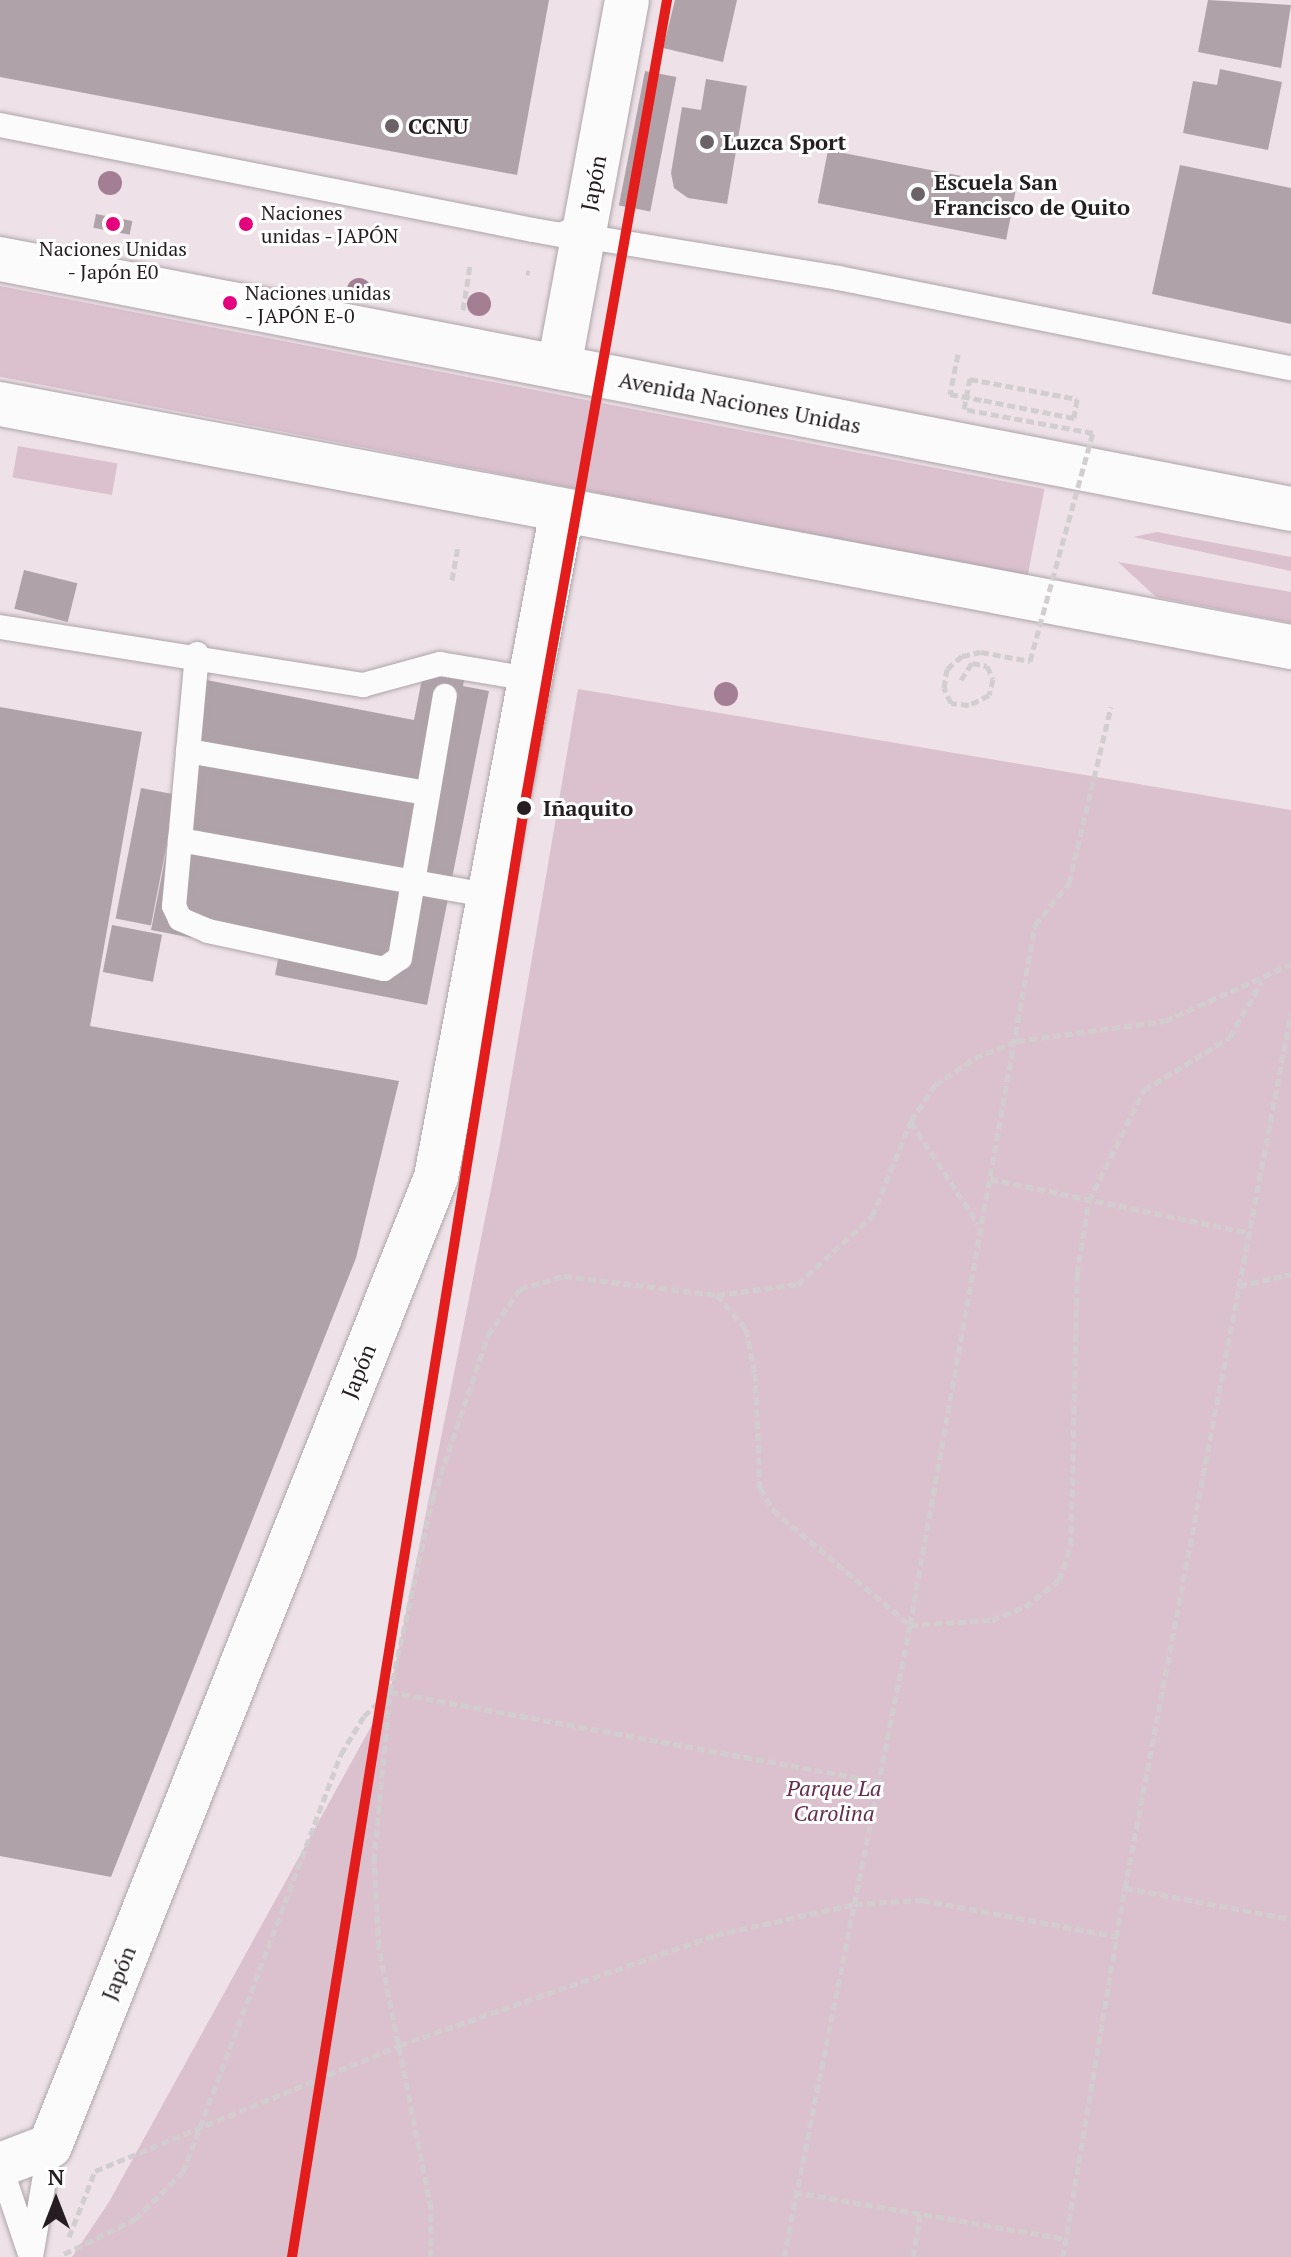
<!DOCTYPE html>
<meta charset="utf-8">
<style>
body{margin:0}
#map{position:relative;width:1291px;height:2257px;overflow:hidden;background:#eee2e8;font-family:"PT Serif",serif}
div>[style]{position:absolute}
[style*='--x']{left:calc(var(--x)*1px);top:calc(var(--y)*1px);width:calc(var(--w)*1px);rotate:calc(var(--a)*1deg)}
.green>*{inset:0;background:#dbc0ce;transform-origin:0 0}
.building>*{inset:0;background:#b0a2a9;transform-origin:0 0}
.path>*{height:5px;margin-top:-2.5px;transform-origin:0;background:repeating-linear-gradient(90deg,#d2ced0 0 8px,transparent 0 12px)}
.roads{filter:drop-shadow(0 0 2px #ada4a8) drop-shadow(0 0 2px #ada4a8)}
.service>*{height:24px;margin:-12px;padding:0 12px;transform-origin:12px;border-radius:12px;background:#fcfbfc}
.minor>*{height:44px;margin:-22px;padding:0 22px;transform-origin:22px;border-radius:22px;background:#fcfbfc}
.primary>*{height:44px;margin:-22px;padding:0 22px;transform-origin:22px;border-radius:22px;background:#fcfbfc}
.path-bridge>*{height:5px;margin-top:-2.5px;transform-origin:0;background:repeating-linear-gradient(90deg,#d2ced0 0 8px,transparent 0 12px)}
.metro-1>*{height:10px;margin:-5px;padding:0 5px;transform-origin:5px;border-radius:5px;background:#e31d1b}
.trees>*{width:24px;height:24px;margin:-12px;border-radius:50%;background:#a47e93}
.dots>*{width:22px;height:22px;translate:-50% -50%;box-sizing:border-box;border:4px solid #fff;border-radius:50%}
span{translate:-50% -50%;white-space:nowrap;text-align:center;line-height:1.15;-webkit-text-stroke:6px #fff;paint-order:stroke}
.bus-label{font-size:20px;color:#251d21}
.left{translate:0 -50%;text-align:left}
.poi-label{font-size:22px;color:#251d21;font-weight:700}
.street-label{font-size:22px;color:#251d21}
.stop-label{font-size:22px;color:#251d21;font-weight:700}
.park-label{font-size:22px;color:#672c4e;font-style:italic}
.north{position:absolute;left:16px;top:2161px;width:80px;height:80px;-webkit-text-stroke:6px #fff;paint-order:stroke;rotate:0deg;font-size:22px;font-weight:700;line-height:32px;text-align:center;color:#251d21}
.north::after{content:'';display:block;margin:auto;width:28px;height:36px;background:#251d21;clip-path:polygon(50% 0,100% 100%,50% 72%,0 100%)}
</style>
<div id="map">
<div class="green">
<div style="left:0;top:286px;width:1064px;height:89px;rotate:11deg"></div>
<div style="left:18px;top:446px;width:101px;height:32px;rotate:10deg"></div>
<div style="clip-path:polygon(1157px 532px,1291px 557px,1291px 571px,1133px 537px)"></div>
<div style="clip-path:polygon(1118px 562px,1291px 592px,1291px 623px,1156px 597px)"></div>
<div style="clip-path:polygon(578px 689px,1291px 810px,1291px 2257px,72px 2257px,109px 2202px,390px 1692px,501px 1139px)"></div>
</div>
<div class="building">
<div style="clip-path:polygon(0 0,549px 0,517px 175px,0 77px)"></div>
<div style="clip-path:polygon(675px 0,737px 0,723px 62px,663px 48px)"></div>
<div style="clip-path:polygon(1208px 0,1291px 5px,1281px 68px,1198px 52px)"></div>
<div style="clip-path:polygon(1220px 69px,1282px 82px,1268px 150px,1183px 133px,1193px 81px,1217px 85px)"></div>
<div style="left:645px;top:71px;width:32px;height:137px;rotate:11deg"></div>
<div style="clip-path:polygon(706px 79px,747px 86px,727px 204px,688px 198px,674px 188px,671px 173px,682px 107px,701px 110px)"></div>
<div style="left:828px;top:150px;width:192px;height:54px;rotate:11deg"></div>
<div style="clip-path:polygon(1180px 165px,1291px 188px,1291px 324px,1152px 294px)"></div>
<div style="left:96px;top:214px;width:37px;height:14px;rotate:11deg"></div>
<div style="left:24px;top:570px;width:55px;height:40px;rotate:14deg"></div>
<div style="clip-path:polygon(424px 668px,465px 676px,463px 686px,489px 691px,427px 1005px,275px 975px,279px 954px,151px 930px,201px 679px,414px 720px)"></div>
<div style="clip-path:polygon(0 707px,142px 732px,90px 1026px,399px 1081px,356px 1258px,111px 1877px,0 1856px)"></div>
<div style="left:141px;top:788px;width:36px;height:133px;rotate:11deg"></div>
<div style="left:112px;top:925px;width:51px;height:48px;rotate:11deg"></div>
</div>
<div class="path">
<div style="--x:526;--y:272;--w:4;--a:14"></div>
<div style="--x:463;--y:310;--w:46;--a:-81.2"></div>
<div style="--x:958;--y:354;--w:41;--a:101.3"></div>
<div style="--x:950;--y:394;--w:33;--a:11"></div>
<div style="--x:452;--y:580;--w:36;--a:-80"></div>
<div style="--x:961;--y:680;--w:20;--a:-57"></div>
<div style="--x:972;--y:663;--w:15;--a:11"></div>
<div style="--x:987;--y:666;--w:14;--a:65"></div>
<div style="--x:993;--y:679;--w:16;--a:104"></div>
<div style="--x:989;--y:695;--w:22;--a:153"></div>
<div style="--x:969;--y:705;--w:18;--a:-174"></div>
<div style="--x:951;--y:703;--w:17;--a:-115"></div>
<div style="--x:944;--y:688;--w:19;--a:-81"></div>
<div style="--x:947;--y:669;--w:20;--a:-41"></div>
<div style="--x:962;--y:656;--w:19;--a:-12"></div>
<div style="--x:911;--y:1122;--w:122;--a:56.7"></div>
<div style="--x:990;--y:1179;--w:266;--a:11.7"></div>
<div style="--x:1239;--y:1286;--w:53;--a:-13"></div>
<div style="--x:717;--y:1295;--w:45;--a:49.5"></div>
<div style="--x:746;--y:1329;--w:45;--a:78.4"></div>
<div style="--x:755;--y:1373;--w:115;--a:87.5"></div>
<div style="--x:760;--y:1488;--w:26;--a:59"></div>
<div style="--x:773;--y:1510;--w:179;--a:40"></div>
<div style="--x:910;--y:1625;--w:82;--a:-3.5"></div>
<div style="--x:992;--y:1620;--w:35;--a:-22"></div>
<div style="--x:1025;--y:1607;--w:43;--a:-38.5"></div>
<div style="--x:1059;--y:1580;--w:37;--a:-71"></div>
<div style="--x:1071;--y:1545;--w:271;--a:-88.7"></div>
<div style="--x:1077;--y:1274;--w:74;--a:-80.7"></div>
<div style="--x:1089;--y:1201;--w:124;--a:-63.6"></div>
<div style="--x:1144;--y:1090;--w:101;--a:-31.6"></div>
<div style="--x:1230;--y:1037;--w:64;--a:-60.3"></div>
<div style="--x:1125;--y:1888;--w:169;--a:10.6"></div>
<div style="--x:794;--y:2192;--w:276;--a:9.8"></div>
<div style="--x:69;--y:2237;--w:71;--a:-68.5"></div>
<div style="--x:95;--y:2171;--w:330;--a:-22.4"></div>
<div style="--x:400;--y:2045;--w:335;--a:-19.2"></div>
<div style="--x:716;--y:1935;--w:142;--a:-12.6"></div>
<div style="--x:855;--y:1904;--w:67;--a:-3.4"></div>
<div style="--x:922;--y:1900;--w:201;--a:10.6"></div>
<div style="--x:64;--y:2254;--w:79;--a:-26.2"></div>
<div style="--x:135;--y:2219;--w:67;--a:-44.4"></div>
<div style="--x:183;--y:2172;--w:447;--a:-69.3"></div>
<div style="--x:341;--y:1754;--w:44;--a:-58.8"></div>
<div style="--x:364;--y:1716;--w:35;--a:-43"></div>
<div style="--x:390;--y:1692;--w:494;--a:10.4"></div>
<div style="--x:431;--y:2257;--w:49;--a:-90"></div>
<div style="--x:431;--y:2208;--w:266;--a:-101.3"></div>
<div style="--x:379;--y:1947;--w:86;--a:-93.3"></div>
<div style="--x:374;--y:1861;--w:170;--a:-84.6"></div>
<div style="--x:390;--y:1692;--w:200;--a:-77.6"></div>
<div style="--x:433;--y:1497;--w:171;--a:-71.2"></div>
<div style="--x:488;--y:1335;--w:56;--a:-55.2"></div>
<div style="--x:520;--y:1289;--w:46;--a:-16.5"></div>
<div style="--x:564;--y:1276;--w:154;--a:7.1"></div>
<div style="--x:717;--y:1295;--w:82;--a:-7.7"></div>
<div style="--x:798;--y:1284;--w:100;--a:-42.6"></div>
<div style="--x:872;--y:1216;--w:103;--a:-67.7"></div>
<div style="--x:911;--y:1121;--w:43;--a:-56.3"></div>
<div style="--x:935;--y:1085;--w:48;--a:-34"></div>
<div style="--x:975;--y:1058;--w:45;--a:-22"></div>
<div style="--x:1017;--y:1041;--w:149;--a:-7.7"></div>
<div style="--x:1165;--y:1021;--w:138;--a:-24.3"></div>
<div style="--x:784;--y:2257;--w:644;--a:-78.72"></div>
<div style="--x:910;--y:1625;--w:711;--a:-79.88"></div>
<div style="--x:1035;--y:925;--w:54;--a:-51"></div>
<div style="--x:1069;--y:883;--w:181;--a:-76.6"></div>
<div style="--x:913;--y:2257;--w:43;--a:-80.5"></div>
<div style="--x:1063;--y:2257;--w:374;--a:-80.5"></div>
<div style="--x:1125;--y:1888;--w:891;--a:-79.26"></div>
</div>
<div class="roads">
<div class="service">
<div style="--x:0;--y:125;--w:543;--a:11.14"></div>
<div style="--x:533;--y:230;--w:28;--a:10"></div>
<div style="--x:561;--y:235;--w:26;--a:-25"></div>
<div style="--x:580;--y:250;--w:24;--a:-28"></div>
<div style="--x:601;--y:239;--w:241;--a:9.3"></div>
<div style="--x:839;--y:278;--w:461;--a:11.3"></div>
<div style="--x:0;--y:627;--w:368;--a:9.1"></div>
<div style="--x:363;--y:685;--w:80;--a:-15.3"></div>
<div style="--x:440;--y:664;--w:91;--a:9.5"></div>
<div style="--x:197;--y:654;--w:253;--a:95.2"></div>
<div style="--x:174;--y:906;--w:14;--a:65"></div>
<div style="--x:180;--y:919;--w:30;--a:23"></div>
<div style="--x:208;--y:931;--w:180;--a:12.2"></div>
<div style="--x:384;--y:969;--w:19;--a:-35"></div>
<div style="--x:400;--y:958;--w:266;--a:-80.3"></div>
<div style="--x:188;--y:751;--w:242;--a:10"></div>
<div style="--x:180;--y:840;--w:315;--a:10.2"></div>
<div style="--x:0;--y:2165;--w:91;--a:71.4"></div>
<div style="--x:31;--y:2257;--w:113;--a:-80.3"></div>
</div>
<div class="minor">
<div style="--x:559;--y:367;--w:373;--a:-79.5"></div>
<div style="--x:0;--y:2165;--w:53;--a:-20.8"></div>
<div style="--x:50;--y:2146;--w:1043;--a:-68.28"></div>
<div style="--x:436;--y:1177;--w:678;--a:-79.29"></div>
</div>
<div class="primary">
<div style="--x:0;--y:259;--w:1315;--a:10.96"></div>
<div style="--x:0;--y:404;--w:1314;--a:10.66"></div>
</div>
</div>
<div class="path-bridge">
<div style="--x:981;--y:652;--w:50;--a:10.4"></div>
<div style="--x:1030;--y:661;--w:237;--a:-74.6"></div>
<div style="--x:1093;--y:433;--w:131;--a:-169.5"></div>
<div style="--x:964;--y:409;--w:31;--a:-79"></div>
<div style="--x:970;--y:379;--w:109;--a:10.6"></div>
<div style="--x:1077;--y:399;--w:19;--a:99"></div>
<div style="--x:1074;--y:418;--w:94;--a:-168.9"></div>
</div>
<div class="metro-1">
<div style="--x:292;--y:2257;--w:1467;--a:-80.9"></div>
<div style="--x:524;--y:808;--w:821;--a:-79.96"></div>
</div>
<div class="trees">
<div style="left:110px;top:183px"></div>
<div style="left:359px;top:290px"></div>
<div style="left:479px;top:304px"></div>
<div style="left:726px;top:694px"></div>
</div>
<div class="dots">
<div style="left:392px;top:126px;background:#6b6267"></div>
<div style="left:707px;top:142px;background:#6b6267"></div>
<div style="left:918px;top:194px;background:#6b6267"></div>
<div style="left:113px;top:224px;background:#e5007d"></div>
<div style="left:246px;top:224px;background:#e5007d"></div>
<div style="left:230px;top:303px;background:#e5007d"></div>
<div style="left:524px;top:808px;background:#251d21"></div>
</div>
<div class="bus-label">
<span class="left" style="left:261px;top:224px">Naciones<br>unidas - JAPÓN</span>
<span style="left:113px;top:260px">Naciones Unidas<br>- Japón E0</span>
<span class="left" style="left:245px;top:304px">Naciones unidas<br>- JAPÓN E-0</span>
</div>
<div class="poi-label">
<span class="left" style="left:408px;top:126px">CCNU</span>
<span class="left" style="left:723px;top:142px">Luzca Sport</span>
<span class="left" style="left:934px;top:194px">Escuela San<br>Francisco de Quito</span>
</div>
<div class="street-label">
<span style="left:593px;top:183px;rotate:-79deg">Japón</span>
<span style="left:740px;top:402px;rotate:11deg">Avenida Naciones Unidas</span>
<span style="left:358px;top:1371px;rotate:-68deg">Japón</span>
<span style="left:118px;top:1973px;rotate:-68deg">Japón</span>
</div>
<div class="stop-label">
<span class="left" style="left:543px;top:808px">Iñaquito</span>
</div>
<div class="park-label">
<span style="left:834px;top:1800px">Parque La<br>Carolina</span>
</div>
<div class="north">N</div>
</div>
